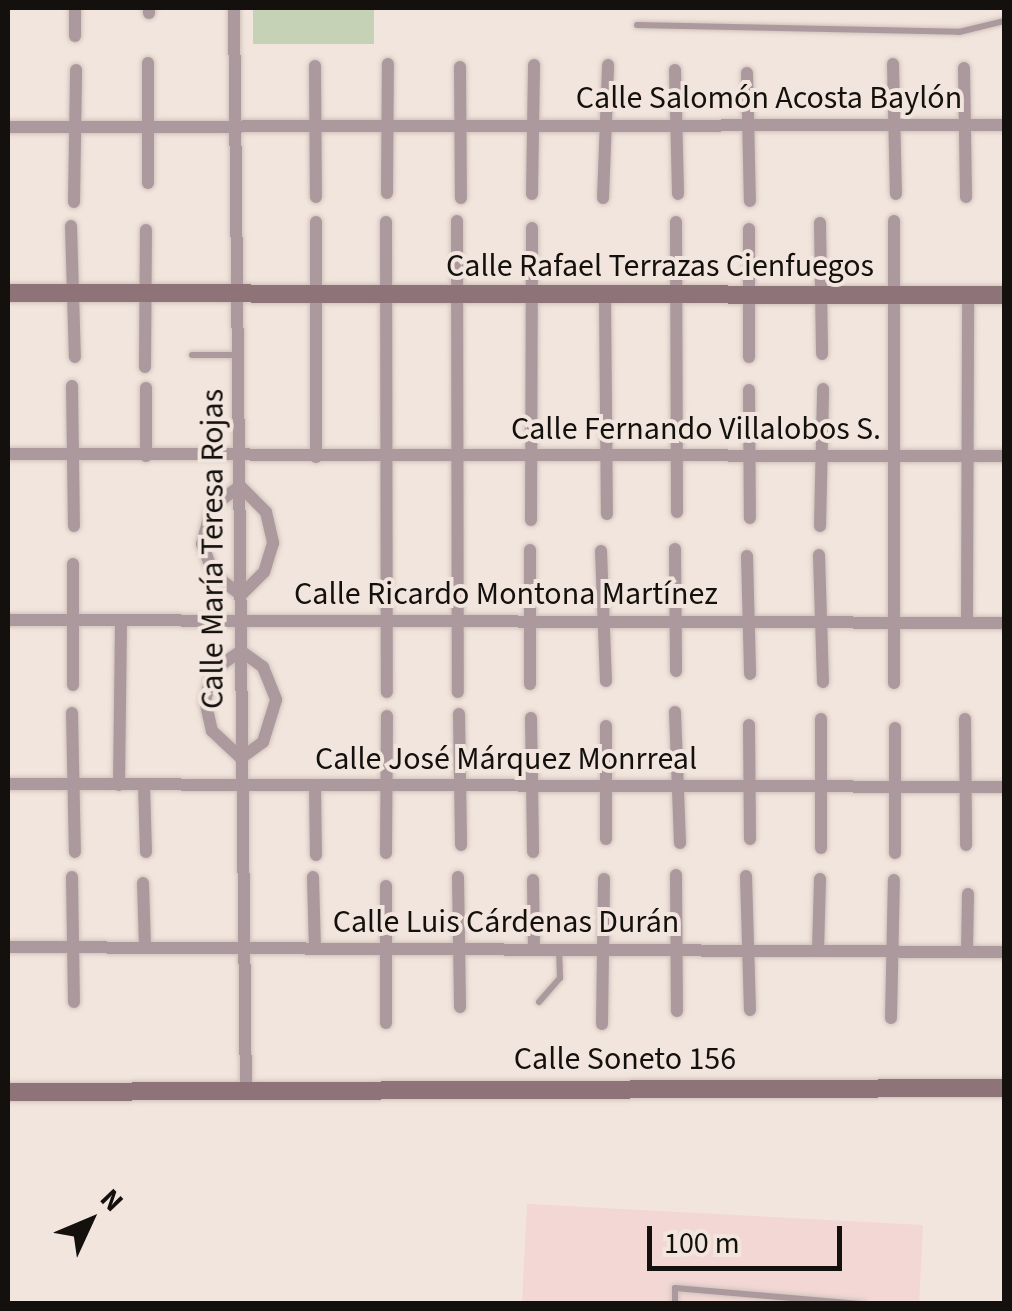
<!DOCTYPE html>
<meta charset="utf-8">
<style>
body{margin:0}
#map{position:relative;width:1012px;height:1311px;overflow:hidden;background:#f2e5dd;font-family:"Source Sans 3",sans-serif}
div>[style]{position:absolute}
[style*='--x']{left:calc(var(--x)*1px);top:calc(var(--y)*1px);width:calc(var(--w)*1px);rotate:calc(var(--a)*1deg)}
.industrial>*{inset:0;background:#f2d7d5}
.green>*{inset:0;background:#c6d2b5;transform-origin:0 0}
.roads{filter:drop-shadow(0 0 2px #cec3bc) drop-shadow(0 0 2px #cec3bc)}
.lane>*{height:6px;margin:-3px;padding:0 3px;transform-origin:3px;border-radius:3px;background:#ac999d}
.street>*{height:12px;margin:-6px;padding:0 6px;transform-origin:6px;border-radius:6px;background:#ac999d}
.secondary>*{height:18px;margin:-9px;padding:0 9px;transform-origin:9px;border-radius:9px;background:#8e7479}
span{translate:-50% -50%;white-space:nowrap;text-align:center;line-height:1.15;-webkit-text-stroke:8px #f2e5dd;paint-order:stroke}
.street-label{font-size:32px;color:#14100d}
.frame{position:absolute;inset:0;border:10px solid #14100d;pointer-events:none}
.north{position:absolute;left:40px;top:1171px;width:100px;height:100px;-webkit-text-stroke:8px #f2e5dd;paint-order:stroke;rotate:46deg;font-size:28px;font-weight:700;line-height:40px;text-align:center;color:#14100d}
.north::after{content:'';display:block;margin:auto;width:35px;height:45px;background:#14100d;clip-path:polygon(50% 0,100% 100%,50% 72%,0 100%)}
.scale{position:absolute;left:647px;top:1226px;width:195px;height:45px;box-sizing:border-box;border:5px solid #14100d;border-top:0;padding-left:12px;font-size:30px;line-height:35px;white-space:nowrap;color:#14100d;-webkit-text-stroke:8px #f2e5dd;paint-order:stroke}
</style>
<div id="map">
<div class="industrial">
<div style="clip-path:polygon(527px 1204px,923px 1225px,919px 1303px,522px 1304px)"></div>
</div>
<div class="green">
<div style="left:253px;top:8px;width:121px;height:36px"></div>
</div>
<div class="roads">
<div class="lane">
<div style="--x:637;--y:25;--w:322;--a:1.2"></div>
<div style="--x:959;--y:32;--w:46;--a:-13.7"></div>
<div style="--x:192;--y:355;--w:44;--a:0"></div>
<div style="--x:539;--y:1002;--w:32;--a:-49"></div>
<div style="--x:560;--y:978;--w:26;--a:-92"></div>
<div style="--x:675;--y:1304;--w:16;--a:-90"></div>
<div style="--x:675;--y:1288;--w:189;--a:4.9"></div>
</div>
<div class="street">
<div style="--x:75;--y:8;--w:28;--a:90"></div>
<div style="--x:234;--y:8;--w:1083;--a:89.37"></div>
<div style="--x:149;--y:13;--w:5;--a:-90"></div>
<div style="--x:148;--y:63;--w:120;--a:90"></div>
<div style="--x:893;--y:64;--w:130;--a:88.7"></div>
<div style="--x:315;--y:66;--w:131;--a:89.6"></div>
<div style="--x:460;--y:67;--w:131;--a:89.6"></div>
<div style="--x:964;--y:68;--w:129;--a:89.1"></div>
<div style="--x:675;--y:70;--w:124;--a:88.6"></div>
<div style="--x:747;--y:73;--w:128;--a:88.7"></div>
<div style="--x:8;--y:127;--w:996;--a:-0.12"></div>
<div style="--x:387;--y:193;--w:129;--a:-89.6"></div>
<div style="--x:532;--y:194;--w:129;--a:-89.1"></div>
<div style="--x:603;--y:198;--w:133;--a:-87.8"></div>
<div style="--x:74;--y:202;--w:132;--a:-89.1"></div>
<div style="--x:457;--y:221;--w:471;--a:89.9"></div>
<div style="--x:894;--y:221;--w:462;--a:90"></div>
<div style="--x:316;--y:222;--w:235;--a:90"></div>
<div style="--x:386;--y:222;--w:470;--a:89.9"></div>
<div style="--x:676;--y:222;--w:290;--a:89.8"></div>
<div style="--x:820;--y:223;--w:131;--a:89.1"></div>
<div style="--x:71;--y:226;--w:131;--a:88.3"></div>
<div style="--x:749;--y:229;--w:128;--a:90"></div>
<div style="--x:605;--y:296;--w:218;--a:89.5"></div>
<div style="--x:145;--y:367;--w:137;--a:-89.6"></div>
<div style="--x:72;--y:386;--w:140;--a:89.2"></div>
<div style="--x:146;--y:388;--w:68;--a:90"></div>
<div style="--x:749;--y:390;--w:128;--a:89.6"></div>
<div style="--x:8;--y:454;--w:996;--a:0.12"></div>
<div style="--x:240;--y:486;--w:37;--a:45"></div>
<div style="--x:266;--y:512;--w:32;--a:77"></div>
<div style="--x:273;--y:543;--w:30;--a:107"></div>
<div style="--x:264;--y:572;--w:33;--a:135"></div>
<div style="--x:241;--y:595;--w:34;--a:-143"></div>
<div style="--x:214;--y:575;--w:33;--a:-111"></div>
<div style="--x:202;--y:544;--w:38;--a:-75"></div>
<div style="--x:212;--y:507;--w:35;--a:-37"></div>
<div style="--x:531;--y:520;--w:292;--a:-89.8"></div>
<div style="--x:820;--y:526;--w:137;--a:-88.7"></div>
<div style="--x:675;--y:549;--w:122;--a:89.5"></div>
<div style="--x:530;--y:550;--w:134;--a:90"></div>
<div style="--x:601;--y:551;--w:130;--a:87.8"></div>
<div style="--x:819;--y:555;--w:127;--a:88.2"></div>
<div style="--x:747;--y:556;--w:118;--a:88.5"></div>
<div style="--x:73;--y:564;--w:121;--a:90"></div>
<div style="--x:8;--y:620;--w:996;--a:0.17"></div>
<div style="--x:967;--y:622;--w:327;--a:-89.8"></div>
<div style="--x:241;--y:651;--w:27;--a:36"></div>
<div style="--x:263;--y:667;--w:35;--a:68"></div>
<div style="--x:276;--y:700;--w:44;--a:107.2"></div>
<div style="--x:263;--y:742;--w:27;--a:144"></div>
<div style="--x:241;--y:758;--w:40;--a:-137"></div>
<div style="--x:212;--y:731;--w:31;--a:-103"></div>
<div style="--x:205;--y:701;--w:32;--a:-76"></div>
<div style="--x:213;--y:670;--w:34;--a:-34"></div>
<div style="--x:675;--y:712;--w:131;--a:87.8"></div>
<div style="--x:72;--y:713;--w:139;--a:88.8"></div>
<div style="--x:459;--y:714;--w:131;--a:89.1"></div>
<div style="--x:531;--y:718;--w:134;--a:89.1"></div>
<div style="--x:821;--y:719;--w:129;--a:90"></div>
<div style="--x:965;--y:719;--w:126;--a:89.5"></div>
<div style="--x:749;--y:725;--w:114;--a:89.5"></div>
<div style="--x:606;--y:726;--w:113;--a:90"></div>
<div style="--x:8;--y:784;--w:996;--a:0.17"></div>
<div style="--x:119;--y:785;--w:164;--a:-89.3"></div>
<div style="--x:144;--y:785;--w:67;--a:88.3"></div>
<div style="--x:315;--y:786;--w:69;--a:89.2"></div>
<div style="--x:386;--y:853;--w:137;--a:-89.6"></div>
<div style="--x:895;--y:853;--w:125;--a:-90"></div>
<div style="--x:676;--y:875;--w:136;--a:89.6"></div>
<div style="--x:746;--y:876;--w:134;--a:88.3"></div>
<div style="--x:72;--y:877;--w:125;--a:89.1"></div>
<div style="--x:313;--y:877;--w:72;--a:88.4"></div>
<div style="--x:458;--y:877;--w:130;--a:89.1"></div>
<div style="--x:533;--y:880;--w:70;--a:89.2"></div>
<div style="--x:143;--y:883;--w:65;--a:88.2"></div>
<div style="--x:386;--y:886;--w:137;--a:90"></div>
<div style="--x:8;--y:947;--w:996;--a:0.29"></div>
<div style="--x:818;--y:951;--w:72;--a:-88.4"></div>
<div style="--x:967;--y:952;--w:58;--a:-89"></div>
<div style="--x:891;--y:1018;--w:138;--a:-88.8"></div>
<div style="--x:602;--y:1024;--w:145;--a:-89.2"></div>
</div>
<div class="secondary">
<div style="--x:8;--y:293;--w:996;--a:0.12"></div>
<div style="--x:8;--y:1092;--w:996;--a:-0.23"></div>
</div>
</div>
<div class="street-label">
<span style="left:769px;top:98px">Calle Salomón Acosta Baylón</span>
<span style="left:660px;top:266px">Calle Rafael Terrazas Cienfuegos</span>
<span style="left:696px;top:429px">Calle Fernando Villalobos S.</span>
<span style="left:213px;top:549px;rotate:-90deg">Calle María Teresa Rojas</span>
<span style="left:506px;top:594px">Calle Ricardo Montona Martínez</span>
<span style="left:506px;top:759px">Calle José Márquez Monrreal</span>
<span style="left:506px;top:922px">Calle Luis Cárdenas Durán</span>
<span style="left:625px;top:1059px">Calle Soneto 156</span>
</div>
<div class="frame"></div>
<div class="north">N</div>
<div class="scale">100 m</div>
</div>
